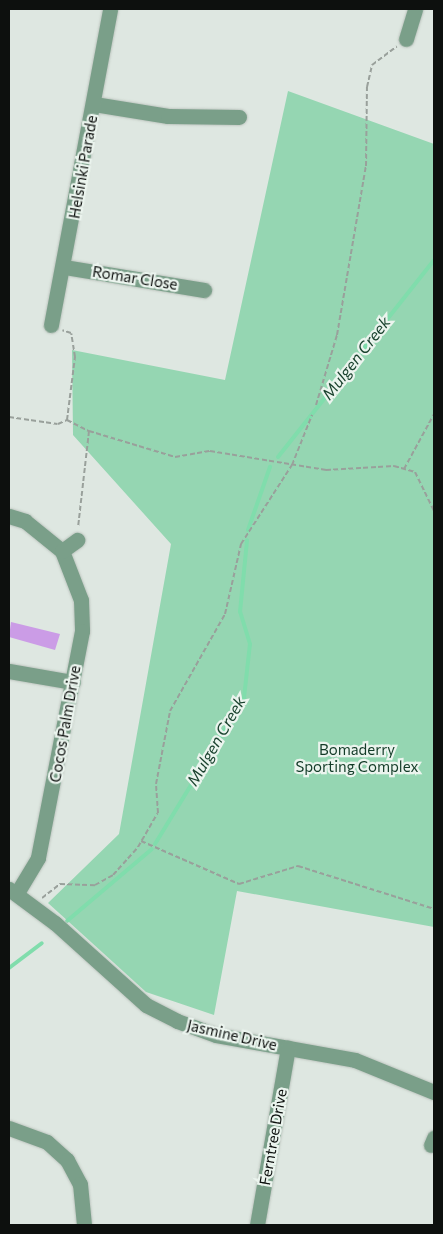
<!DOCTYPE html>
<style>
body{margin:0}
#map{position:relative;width:443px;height:1234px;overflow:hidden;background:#dee7e1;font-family:Commissioner,sans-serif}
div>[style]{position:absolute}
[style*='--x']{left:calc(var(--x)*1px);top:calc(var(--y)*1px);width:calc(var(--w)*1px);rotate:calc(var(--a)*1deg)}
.green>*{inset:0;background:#95d6b2}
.stream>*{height:4px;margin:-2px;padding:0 2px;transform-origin:2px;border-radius:2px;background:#80ddac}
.building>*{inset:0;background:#cb9ce6}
.path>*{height:2px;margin-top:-1px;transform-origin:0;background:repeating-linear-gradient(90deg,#99a09b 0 5px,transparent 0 7.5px)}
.roads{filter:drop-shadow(0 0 1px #bdc5bf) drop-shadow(0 0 1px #bdc5bf)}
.minor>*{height:15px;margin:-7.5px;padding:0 7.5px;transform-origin:7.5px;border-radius:7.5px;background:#7a9f89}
span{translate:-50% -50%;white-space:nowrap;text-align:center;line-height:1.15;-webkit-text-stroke:4.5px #ebf4ee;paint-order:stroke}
.street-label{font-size:15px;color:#0d100e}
.park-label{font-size:15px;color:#123b27}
.water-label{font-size:16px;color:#1b432f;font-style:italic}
.frame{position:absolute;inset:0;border:10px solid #0d100e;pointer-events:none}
</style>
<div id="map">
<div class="green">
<div style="clip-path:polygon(288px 91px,434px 144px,434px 927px,237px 891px,214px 1015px,146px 992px,48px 903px,119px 834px,171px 544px,73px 435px,72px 350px,225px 380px)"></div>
</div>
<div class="stream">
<div style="--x:278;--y:457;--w:251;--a:-51.6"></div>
<div style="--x:248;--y:530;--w:67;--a:-70.8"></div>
<div style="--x:155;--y:844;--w:171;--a:-58.6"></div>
<div style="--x:244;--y:698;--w:54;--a:-83.7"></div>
<div style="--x:250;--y:644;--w:34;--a:-107"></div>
<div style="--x:240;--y:612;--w:72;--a:-84.4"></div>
<div style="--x:67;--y:921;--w:111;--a:-40.3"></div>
<div style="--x:9;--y:968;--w:41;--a:-37.1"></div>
</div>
<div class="building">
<div style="clip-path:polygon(11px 622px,60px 634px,55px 650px,9px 637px)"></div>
</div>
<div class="path">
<div style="--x:316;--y:405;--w:73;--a:-73.3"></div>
<div style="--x:337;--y:335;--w:171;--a:-80.3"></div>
<div style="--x:366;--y:166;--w:79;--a:-89.3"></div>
<div style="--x:367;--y:87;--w:23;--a:-77"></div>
<div style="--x:372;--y:65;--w:31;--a:-37"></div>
<div style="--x:9;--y:417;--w:49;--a:8.1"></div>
<div style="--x:58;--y:424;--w:10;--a:-24"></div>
<div style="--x:67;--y:420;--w:64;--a:-82.8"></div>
<div style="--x:75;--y:357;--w:24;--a:-99"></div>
<div style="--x:71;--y:333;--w:9;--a:-162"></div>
<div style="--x:67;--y:420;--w:25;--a:27"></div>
<div style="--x:89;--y:431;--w:97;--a:96.5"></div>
<div style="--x:89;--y:431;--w:90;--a:16.8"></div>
<div style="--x:175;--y:457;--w:36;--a:-10"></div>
<div style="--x:210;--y:451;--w:118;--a:9.3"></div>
<div style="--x:326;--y:470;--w:68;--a:-3.4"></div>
<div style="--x:394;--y:466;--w:22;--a:16"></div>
<div style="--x:415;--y:472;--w:43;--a:64"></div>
<div style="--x:404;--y:469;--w:63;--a:-61.4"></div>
<div style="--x:141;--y:841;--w:107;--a:23.7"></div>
<div style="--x:239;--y:884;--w:62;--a:-17"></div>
<div style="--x:298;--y:866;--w:143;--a:17.5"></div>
<div style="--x:42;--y:898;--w:23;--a:-38"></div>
<div style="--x:60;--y:884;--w:35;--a:2"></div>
<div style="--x:95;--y:885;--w:21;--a:-29"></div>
<div style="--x:113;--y:875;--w:38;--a:-48"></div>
<div style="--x:138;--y:847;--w:39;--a:-60"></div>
<div style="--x:158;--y:813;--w:29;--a:-94"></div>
<div style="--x:156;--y:784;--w:74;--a:-79.1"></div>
<div style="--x:170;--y:711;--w:112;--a:-60.4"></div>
<div style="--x:225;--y:614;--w:72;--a:-77.1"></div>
<div style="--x:241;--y:544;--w:94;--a:-57.2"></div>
<div style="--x:292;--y:465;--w:54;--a:-68.2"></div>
</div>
<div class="roads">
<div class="minor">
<div style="--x:406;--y:39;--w:31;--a:-73"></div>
<div style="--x:94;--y:104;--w:75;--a:9.2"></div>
<div style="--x:168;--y:116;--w:71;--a:0.8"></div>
<div style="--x:65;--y:267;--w:141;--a:9.4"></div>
<div style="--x:51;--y:325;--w:321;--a:-79.4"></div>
<div style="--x:9;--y:516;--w:17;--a:17"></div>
<div style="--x:25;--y:521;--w:48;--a:39"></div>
<div style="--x:62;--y:551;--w:53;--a:68.8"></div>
<div style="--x:81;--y:600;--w:31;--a:88"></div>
<div style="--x:82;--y:631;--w:231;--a:101"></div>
<div style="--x:38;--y:858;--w:41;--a:121"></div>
<div style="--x:62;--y:551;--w:19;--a:-36"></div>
<div style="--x:9;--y:671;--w:65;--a:9.8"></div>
<div style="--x:9;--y:889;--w:57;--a:36.5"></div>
<div style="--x:55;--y:923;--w:122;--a:42"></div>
<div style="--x:146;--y:1005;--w:35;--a:27"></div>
<div style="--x:177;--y:1021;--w:41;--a:19.7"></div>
<div style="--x:216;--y:1035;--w:141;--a:10.2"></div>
<div style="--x:355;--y:1060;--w:85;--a:22.1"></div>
<div style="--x:9;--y:1128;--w:40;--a:20.2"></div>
<div style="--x:47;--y:1142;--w:27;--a:42"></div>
<div style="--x:67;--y:1160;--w:27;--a:62"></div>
<div style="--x:80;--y:1184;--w:41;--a:84.4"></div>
<div style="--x:431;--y:1145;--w:8;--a:-67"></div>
<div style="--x:257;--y:1225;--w:180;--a:-80.1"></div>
</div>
</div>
<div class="street-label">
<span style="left:83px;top:167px;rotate:-80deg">Helsinki Parade</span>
<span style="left:135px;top:278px;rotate:9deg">Romar Close</span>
<span style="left:65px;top:724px;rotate:-80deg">Cocos Palm Drive</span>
<span style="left:232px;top:1035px;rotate:13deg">Jasmine Drive</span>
<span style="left:273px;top:1137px;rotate:-80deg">Ferntree Drive</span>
</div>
<div class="park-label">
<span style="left:357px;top:758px">Bomaderry<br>Sporting Complex</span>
</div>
<div class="water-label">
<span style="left:356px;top:358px;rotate:-52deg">Mulgen Creek</span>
<span style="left:216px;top:741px;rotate:-60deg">Mulgen Creek</span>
</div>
<div class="frame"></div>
</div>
